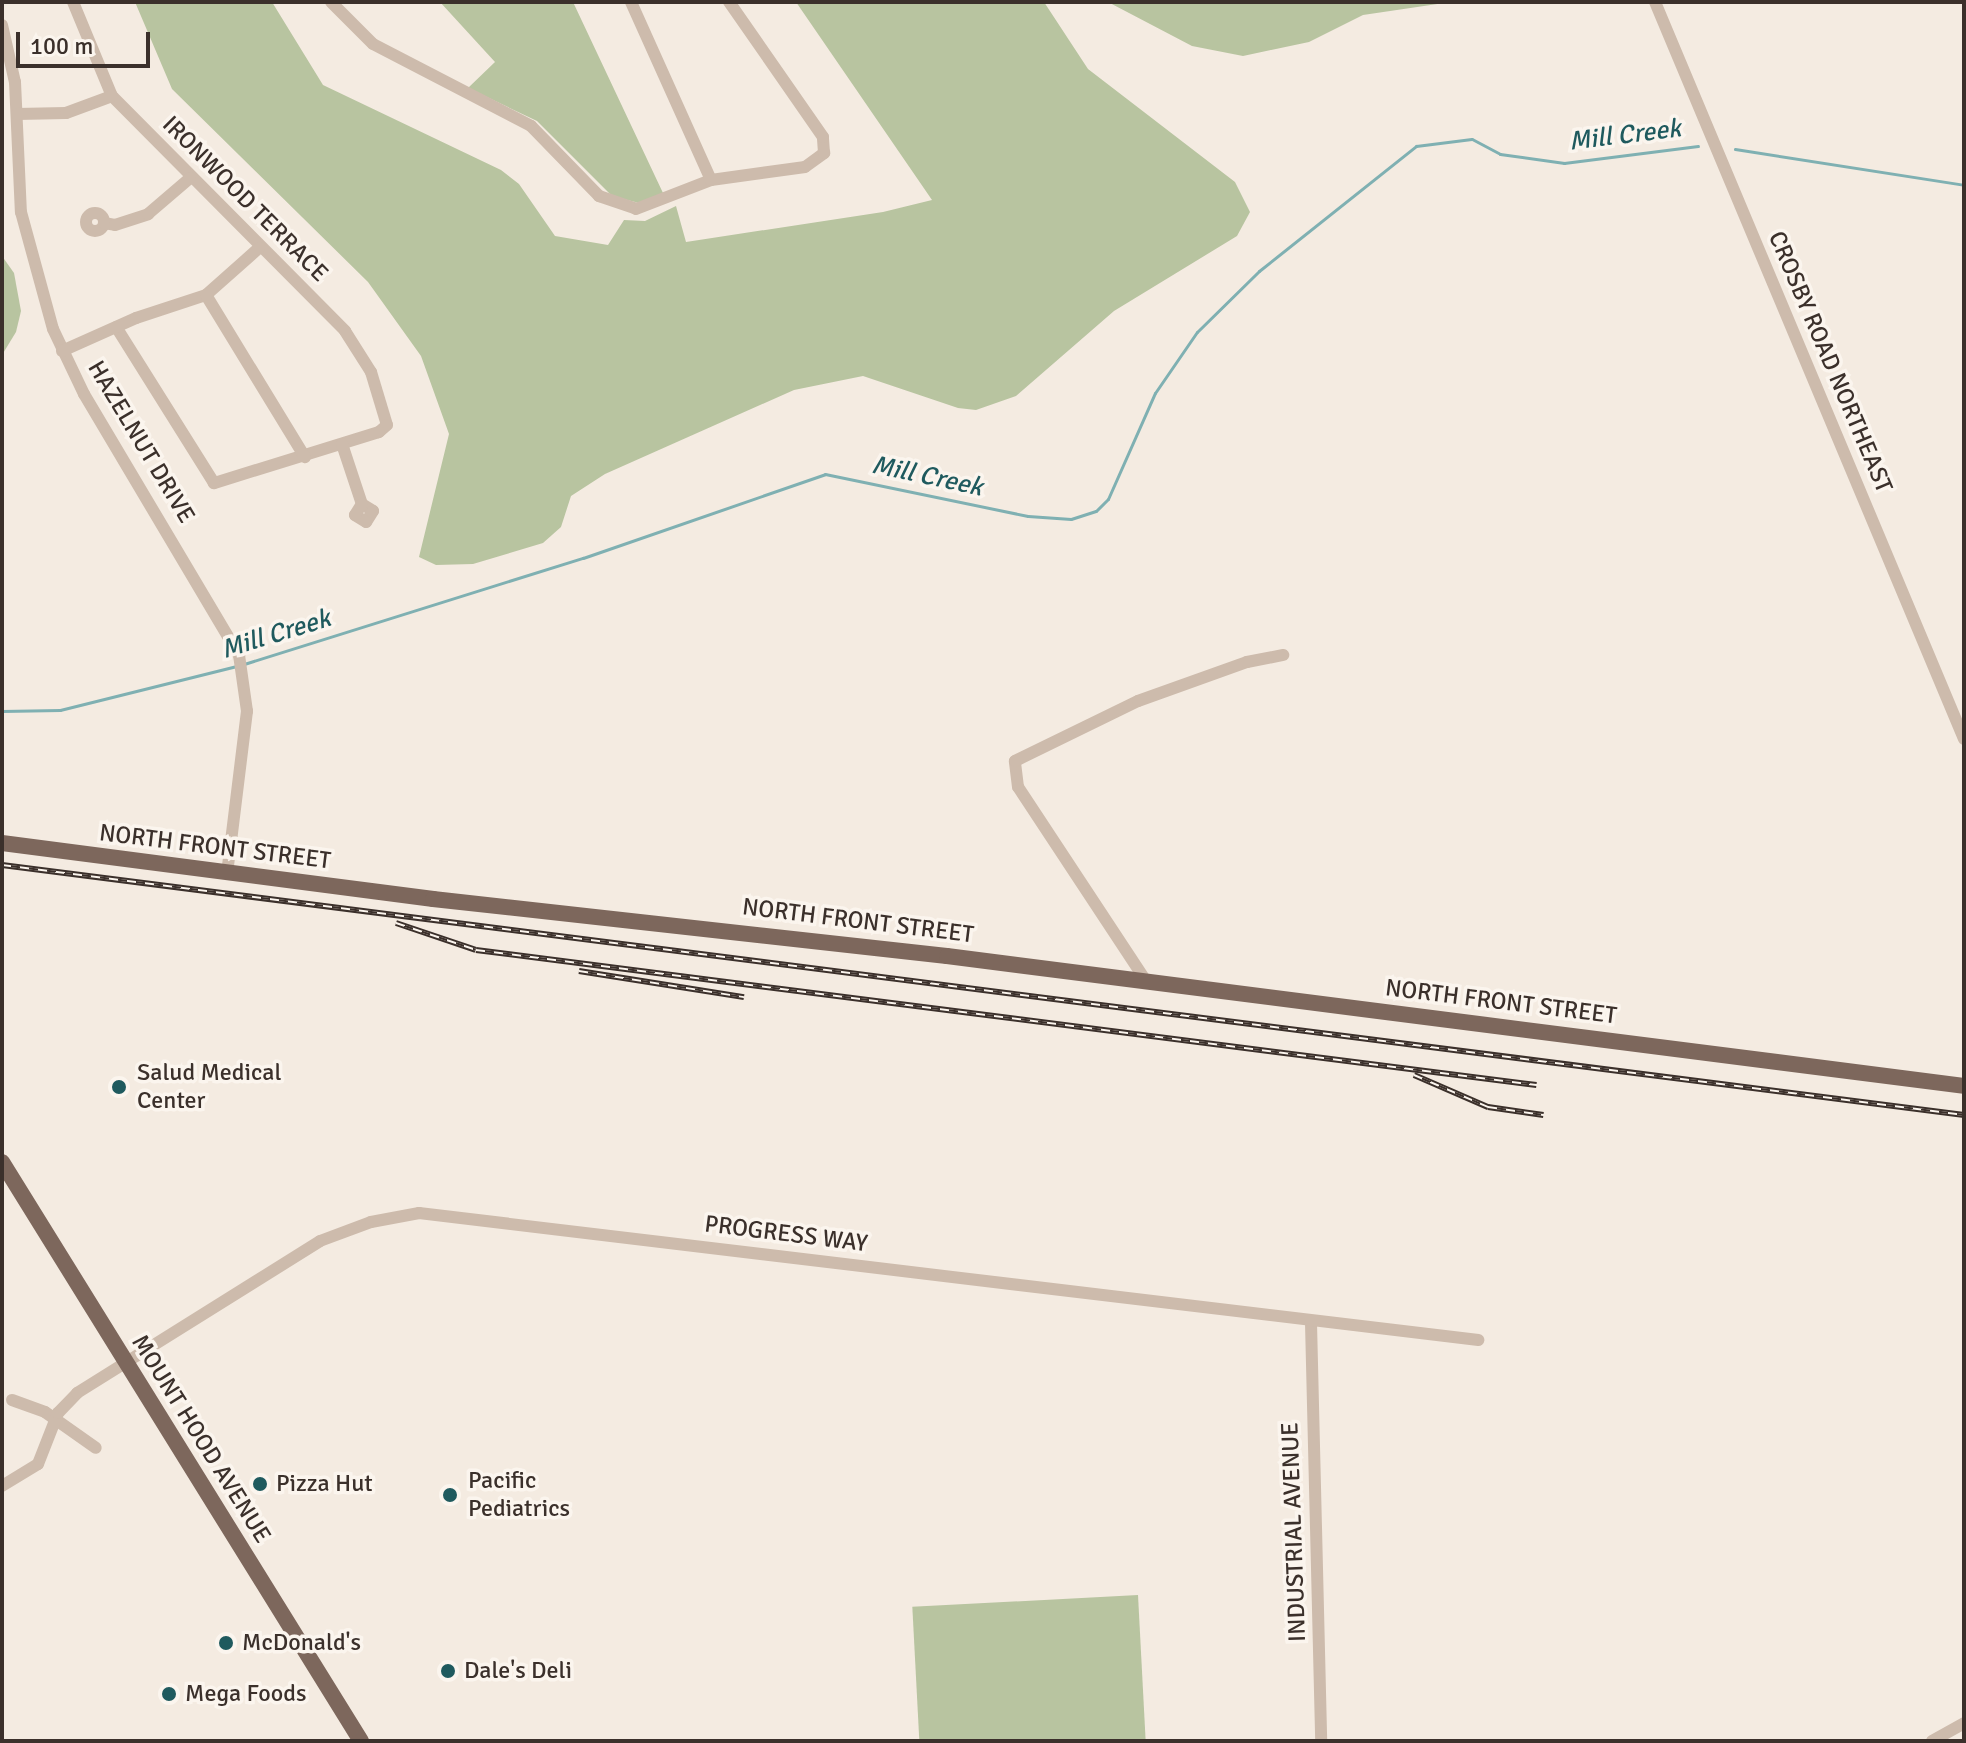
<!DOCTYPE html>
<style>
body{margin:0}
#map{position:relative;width:1966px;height:1743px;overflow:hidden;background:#f4ebe1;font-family:Signika,sans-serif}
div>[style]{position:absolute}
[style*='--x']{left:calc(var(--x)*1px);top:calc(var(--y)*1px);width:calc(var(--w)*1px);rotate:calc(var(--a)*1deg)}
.green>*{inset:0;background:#b8c4a0;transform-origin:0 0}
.stream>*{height:3px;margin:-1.5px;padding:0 1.5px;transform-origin:1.5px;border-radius:1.5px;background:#7fb0b2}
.minor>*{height:12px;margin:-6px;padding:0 6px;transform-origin:6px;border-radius:6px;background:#cdbbac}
.minor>.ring{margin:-6px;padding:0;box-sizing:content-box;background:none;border:12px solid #cdbbac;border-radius:50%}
.major>*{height:16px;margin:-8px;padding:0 8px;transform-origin:8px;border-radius:8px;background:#7d675c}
.rail>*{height:6px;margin-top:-3px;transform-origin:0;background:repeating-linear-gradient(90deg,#fbf5ee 0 9px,#3b302b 0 18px);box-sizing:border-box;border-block:2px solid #3b302b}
.dots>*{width:22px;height:22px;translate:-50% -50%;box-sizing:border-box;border:4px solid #fbf5ee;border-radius:50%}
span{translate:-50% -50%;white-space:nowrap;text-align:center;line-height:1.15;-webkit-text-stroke:7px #fbf5ee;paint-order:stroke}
.street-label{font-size:24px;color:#3b302b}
.poi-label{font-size:24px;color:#3b302b}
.left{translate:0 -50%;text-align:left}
.water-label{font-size:26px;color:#1f5a5e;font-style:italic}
.frame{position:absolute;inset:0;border:4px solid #3b302b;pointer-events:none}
.scale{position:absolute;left:16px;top:32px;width:134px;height:36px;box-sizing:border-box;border:4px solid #3b302b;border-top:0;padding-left:10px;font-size:24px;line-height:28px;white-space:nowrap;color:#3b302b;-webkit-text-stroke:6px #fbf5ee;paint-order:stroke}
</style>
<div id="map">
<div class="green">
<div style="clip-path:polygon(135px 2px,272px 2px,323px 85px,501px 170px,519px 184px,555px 236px,608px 245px,624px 220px,645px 221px,676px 206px,686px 242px,883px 212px,932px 200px,796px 2px,1044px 2px,1088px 69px,1235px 182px,1250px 212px,1237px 236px,1114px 311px,1016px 396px,976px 410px,958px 408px,863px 376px,794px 390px,605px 474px,571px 496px,561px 527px,543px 543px,473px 564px,436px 565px,419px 557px,449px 434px,421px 356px,368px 282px,172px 89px)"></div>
<div style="clip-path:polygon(440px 2px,573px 2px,663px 193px,639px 203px,612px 196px,537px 121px,468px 88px,495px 62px)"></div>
<div style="clip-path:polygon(1108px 2px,1451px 2px,1363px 15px,1309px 42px,1243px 56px,1192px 46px)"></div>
<div style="clip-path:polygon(2px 256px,14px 273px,21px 311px,16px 332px,2px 355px)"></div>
<div style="left:1138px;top:1595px;width:146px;height:226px;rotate:87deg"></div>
</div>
<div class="stream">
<div style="--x:1735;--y:149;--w:232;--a:8.9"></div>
<div style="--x:244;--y:664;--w:355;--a:-17.4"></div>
<div style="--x:583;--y:558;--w:256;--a:-19.1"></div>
<div style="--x:825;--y:474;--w:207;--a:11.7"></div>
<div style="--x:1028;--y:516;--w:43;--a:4"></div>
<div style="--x:1071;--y:519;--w:26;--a:-18"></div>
<div style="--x:1096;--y:511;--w:17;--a:-45"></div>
<div style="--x:1108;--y:499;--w:116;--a:-66.1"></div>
<div style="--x:1155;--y:393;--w:74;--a:-55.5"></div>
<div style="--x:1197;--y:332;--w:87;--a:-44.5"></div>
<div style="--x:1259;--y:271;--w:201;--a:-38.5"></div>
<div style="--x:1416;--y:146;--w:56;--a:-7.1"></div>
<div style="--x:1472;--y:139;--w:32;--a:28"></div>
<div style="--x:1500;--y:154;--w:65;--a:8"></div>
<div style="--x:1564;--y:163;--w:135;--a:-7.2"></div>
<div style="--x:2;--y:711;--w:58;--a:-1"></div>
<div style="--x:60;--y:710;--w:182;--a:-14"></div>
</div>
<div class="minor">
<div style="--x:73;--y:2;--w:102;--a:67.5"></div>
<div style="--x:112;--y:96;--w:331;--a:45.2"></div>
<div style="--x:345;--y:331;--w:49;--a:57.6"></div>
<div style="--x:371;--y:372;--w:55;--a:73.2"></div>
<div style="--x:387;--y:425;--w:11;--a:139"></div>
<div style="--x:379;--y:432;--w:173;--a:162.8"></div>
<div style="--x:214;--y:483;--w:184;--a:-122.1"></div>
<div style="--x:331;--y:2;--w:59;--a:45"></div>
<div style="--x:373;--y:44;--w:178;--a:27.4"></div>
<div style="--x:531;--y:126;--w:98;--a:45.8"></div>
<div style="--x:599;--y:196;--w:39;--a:19"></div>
<div style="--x:636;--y:209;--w:80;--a:-21.1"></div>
<div style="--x:711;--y:180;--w:95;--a:-7.9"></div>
<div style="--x:805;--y:167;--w:24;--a:-36"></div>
<div style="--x:824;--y:153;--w:16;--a:-94"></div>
<div style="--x:823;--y:137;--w:165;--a:-124.8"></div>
<div style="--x:631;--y:2;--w:195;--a:65.8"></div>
<div style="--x:1655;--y:2;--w:799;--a:67.25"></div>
<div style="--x:2;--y:25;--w:58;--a:77.2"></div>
<div style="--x:15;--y:82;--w:130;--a:87.4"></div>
<div style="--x:21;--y:212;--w:121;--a:74.7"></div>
<div style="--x:53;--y:329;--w:72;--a:64.5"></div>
<div style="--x:84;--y:394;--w:304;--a:59.3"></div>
<div style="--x:239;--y:655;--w:57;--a:81.9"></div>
<div style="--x:247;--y:711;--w:163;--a:97"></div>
<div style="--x:17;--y:114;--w:49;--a:-1.2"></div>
<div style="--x:66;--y:113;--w:49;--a:-20.3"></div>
<div class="ring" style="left:86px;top:213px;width:6px;height:6px"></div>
<div style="--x:104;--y:223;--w:11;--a:10"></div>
<div style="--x:115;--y:225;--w:35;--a:-18"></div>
<div style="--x:148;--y:214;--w:55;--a:-40.6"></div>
<div style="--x:206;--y:295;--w:190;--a:58.6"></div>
<div style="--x:62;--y:351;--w:81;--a:-24"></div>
<div style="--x:136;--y:318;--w:74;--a:-18.2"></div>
<div style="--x:206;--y:295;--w:71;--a:-41.6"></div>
<div style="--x:342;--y:444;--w:63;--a:71.6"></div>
<div style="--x:362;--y:504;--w:13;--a:32"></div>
<div style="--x:373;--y:511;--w:13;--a:122"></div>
<div style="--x:366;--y:522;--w:13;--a:-148"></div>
<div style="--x:355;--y:515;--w:13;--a:-58"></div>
<div style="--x:1146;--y:981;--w:232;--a:-123.4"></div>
<div style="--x:1018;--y:787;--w:26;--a:-97"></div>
<div style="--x:1015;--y:761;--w:137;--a:-26"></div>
<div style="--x:1138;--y:701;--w:116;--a:-19.7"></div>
<div style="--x:1247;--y:662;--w:37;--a:-11"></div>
<div style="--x:1311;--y:1323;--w:418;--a:88.6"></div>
<div style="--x:12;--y:1400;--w:35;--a:20"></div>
<div style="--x:45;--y:1412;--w:62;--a:35.2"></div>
<div style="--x:2;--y:1486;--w:42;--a:-31.4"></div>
<div style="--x:38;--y:1464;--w:55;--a:-68.6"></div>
<div style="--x:58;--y:1413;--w:28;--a:-46"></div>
<div style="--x:77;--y:1393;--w:287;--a:-32"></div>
<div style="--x:320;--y:1241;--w:54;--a:-20.4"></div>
<div style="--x:371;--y:1222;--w:49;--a:-10.6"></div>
<div style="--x:419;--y:1213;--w:1067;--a:6.84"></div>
<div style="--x:1932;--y:1741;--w:37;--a:-29"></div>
</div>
<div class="major">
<div style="--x:2;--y:843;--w:435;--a:7.4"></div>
<div style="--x:433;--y:899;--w:517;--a:6.33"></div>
<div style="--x:947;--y:956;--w:1025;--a:7.28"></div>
<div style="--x:2;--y:1162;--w:681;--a:58.2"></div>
</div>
<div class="rail">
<div style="--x:2;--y:865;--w:1978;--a:7.26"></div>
<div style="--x:396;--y:923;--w:84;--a:18.6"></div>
<div style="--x:476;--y:950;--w:1069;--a:7.26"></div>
<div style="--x:579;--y:971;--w:167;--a:9"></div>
<div style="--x:1414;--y:1075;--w:81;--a:23.4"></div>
<div style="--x:1488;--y:1107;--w:56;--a:8.3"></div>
</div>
<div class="dots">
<div style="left:119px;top:1087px;background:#1f5a5e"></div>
<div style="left:260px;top:1484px;background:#1f5a5e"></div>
<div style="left:450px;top:1495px;background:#1f5a5e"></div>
<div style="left:226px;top:1643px;background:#1f5a5e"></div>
<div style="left:448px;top:1671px;background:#1f5a5e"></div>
<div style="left:169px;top:1694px;background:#1f5a5e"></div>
</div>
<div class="street-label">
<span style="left:245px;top:199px;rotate:45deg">IRONWOOD TERRACE</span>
<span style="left:1830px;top:362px;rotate:67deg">CROSBY ROAD NORTHEAST</span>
<span style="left:141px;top:442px;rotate:59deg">HAZELNUT DRIVE</span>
<span style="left:215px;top:847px;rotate:7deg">NORTH FRONT STREET</span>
<span style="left:858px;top:921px;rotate:7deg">NORTH FRONT STREET</span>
<span style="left:1501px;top:1002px;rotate:7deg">NORTH FRONT STREET</span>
<span style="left:786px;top:1234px;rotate:7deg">PROGRESS WAY</span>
<span style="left:201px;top:1439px;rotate:58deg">MOUNT HOOD AVENUE</span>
<span style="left:1294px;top:1532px;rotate:-92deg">INDUSTRIAL AVENUE</span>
</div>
<div class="poi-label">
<span class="left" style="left:137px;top:1087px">Salud Medical<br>Center</span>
<span class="left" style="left:468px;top:1495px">Pacific<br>Pediatrics</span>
<span class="left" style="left:276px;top:1484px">Pizza Hut</span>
<span class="left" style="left:242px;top:1643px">McDonald's</span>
<span class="left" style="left:464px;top:1671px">Dale's Deli</span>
<span class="left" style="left:185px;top:1694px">Mega Foods</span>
</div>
<div class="water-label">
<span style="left:1625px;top:136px;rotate:-7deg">Mill Creek</span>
<span style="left:927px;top:477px;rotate:12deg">Mill Creek</span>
<span style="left:276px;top:635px;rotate:-17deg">Mill Creek</span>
</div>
<div class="frame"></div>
<div class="scale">100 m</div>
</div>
